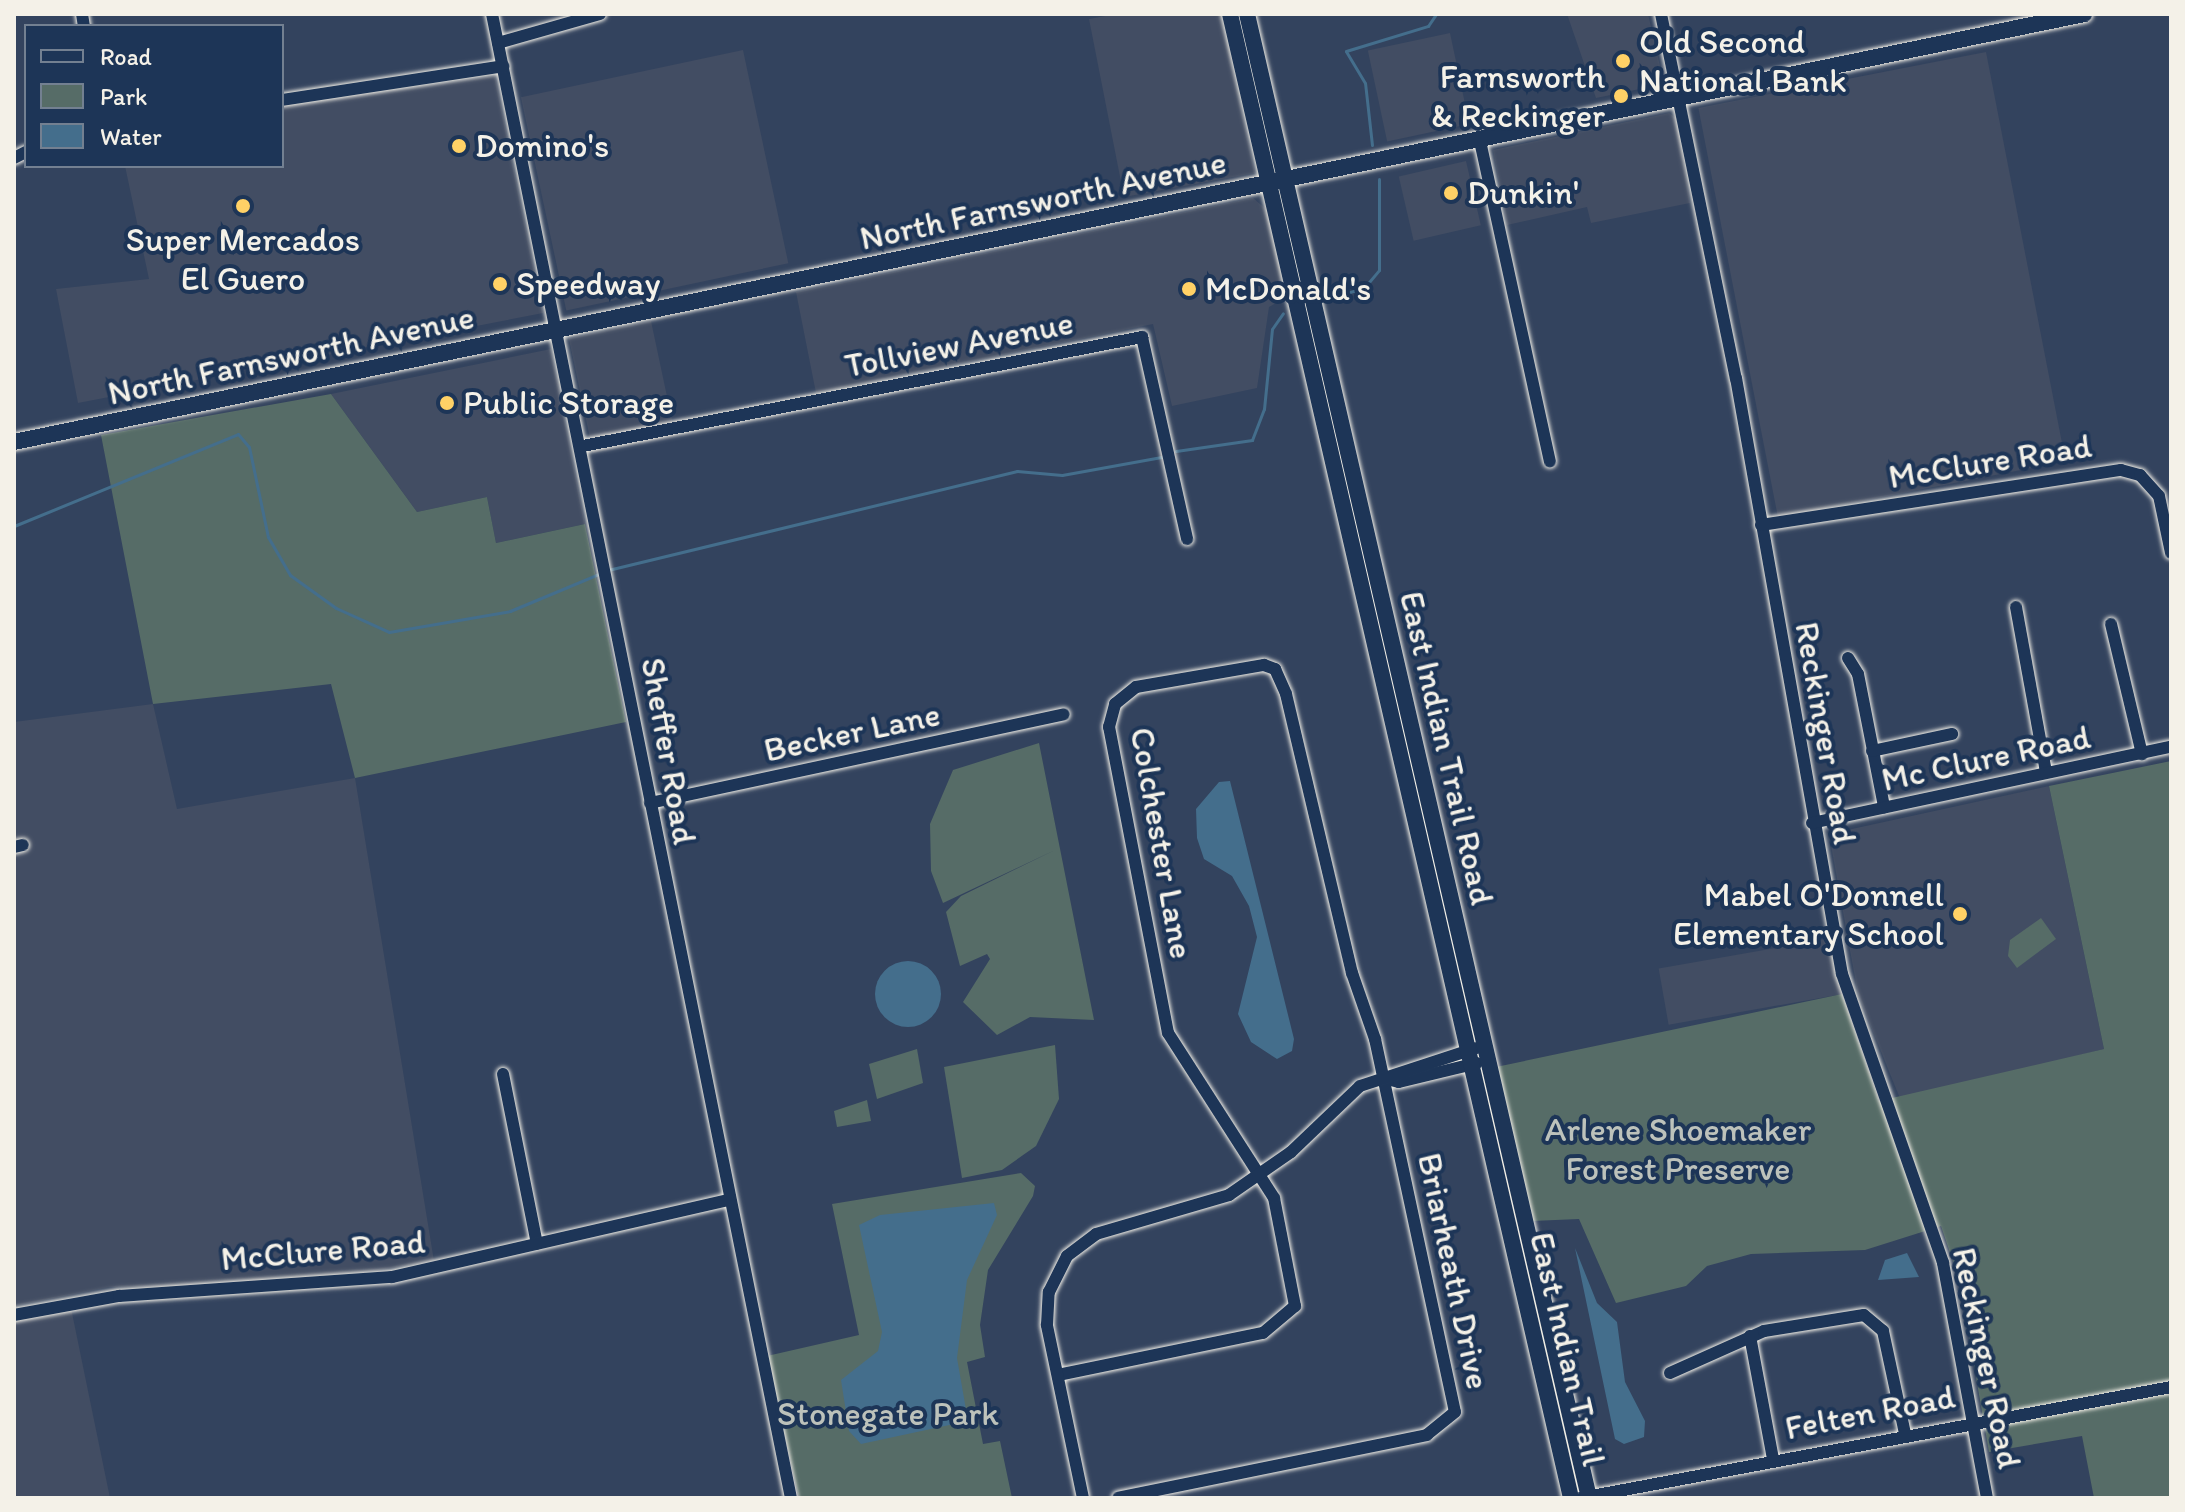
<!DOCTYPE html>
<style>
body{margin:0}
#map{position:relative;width:2185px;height:1512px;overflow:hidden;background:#33435e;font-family:Itim,sans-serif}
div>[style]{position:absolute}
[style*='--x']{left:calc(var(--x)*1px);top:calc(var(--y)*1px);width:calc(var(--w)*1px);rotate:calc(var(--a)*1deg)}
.built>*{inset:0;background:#424d63;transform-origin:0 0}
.green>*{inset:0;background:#566c67}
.water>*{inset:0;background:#446e8c}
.round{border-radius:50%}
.stream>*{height:3px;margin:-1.5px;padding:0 1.5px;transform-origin:1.5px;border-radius:1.5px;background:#446e8c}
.roads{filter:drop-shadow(0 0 2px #f4f1e8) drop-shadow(0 0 2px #f4f1e8)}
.minor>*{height:12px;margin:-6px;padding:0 6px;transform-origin:6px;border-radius:6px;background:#1d3557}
.major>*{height:16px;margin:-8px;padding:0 8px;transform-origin:8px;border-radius:8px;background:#1d3557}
.dots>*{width:22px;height:22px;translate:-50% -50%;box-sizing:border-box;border:4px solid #1d3557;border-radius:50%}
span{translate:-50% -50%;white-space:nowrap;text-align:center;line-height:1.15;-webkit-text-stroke:8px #1d3557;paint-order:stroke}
.poi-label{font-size:34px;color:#f4f1e8}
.left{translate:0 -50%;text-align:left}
.right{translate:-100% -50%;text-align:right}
.street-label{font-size:34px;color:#f4f1e8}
.park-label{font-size:34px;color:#bdc2bb}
.frame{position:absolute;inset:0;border:16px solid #f4f1e8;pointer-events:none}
.legend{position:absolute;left:24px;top:24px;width:260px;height:144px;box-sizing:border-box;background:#1d3557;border:2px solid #738091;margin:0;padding:10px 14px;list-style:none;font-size:24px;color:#f4f1e8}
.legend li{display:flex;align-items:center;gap:16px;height:40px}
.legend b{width:40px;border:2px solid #738091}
</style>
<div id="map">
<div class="built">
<div style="clip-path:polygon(1116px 14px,1221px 14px,1255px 173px,1124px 197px,1089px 19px)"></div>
<div style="clip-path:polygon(1567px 14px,1648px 14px,1664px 84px,1596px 98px)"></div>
<div style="left:1450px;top:33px;width:93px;height:84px;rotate:78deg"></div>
<div style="left:743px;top:50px;width:218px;height:227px;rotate:78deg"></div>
<div style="left:1986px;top:52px;width:417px;height:293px;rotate:79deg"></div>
<div style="clip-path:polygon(495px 76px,543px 313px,78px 403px,56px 289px,149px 279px,125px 166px,282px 166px,282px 104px)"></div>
<div style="clip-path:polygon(1669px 113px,1677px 119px,1690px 203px,1591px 223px,1587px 207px,1507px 225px,1493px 150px)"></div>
<div style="left:1466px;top:161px;width:66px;height:69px;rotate:77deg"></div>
<div style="clip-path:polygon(1253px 198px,1267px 210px,1286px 297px,1269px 307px,1257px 388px,1172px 406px,1153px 324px,816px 393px,796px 292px)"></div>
<div style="left:651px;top:321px;width:117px;height:84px;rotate:78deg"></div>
<div style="clip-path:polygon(551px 349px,585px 524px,496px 543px,487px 497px,417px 512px,331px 394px)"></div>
<div style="clip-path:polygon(153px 704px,177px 809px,355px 778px,434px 1261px,284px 1285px,109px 1287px,14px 1306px,14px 722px)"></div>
<div style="clip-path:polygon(2049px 786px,2104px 1049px,1901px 1101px,1858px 994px,1829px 834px)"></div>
<div style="left:1832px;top:938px;width:57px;height:176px;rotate:80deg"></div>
<div style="clip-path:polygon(71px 1308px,110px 1498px,14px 1498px,14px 1320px)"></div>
</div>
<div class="green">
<div style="clip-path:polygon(331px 394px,417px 512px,487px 497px,496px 543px,585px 524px,626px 722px,355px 778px,331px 684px,153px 704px,101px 435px)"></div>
<div style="clip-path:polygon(1039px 743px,1094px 1020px,1030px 1017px,997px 1035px,963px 1002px,990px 959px,987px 954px,960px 966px,946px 912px,961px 896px,1055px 850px,943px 903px,931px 871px,930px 824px,953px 770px)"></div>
<div style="clip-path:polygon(2171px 761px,2171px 1498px,2094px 1498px,2082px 1436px,1989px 1452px,1959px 1279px,1941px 1226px,1865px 1250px,1751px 1254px,1707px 1266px,1686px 1286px,1616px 1303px,1579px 1219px,1532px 1221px,1496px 1067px,1842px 994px,1879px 1101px,2104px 1049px,2049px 786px)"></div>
<div style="clip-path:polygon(2041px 918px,2056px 939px,2017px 968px,2008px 956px,2010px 940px)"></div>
<div style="clip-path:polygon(1055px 1045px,1059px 1099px,1036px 1146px,1002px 1170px,962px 1178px,944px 1067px)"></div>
<div style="clip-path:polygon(917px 1049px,923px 1083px,877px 1099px,869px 1064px)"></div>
<div style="clip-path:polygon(867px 1100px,871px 1121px,837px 1127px,834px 1111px)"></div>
<div style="clip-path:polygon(1021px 1173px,1035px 1186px,1033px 1196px,988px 1270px,980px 1325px,985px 1357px,967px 1362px,983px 1444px,1000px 1441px,1012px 1498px,799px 1498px,767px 1356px,859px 1335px,832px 1204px)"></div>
</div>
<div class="water">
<div style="clip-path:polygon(1230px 781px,1294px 1039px,1292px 1051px,1277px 1059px,1251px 1042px,1238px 1014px,1257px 937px,1249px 906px,1232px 876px,1204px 859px,1197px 838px,1196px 809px,1219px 782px)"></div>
<div class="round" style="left:875px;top:961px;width:66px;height:66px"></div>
<div style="clip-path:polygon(994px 1203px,997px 1215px,967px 1280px,957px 1358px,968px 1421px,861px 1444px,849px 1431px,841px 1380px,878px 1351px,882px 1332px,859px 1225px,880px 1215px)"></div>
<div style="clip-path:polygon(1575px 1248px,1597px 1303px,1617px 1322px,1625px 1382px,1645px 1421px,1644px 1437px,1624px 1444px,1615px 1439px)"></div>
<div style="clip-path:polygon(1907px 1253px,1919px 1277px,1878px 1280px,1885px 1260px)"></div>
</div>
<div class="stream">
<div style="--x:1372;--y:145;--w:62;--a:-96.4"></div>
<div style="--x:1365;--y:83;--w:37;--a:-121"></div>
<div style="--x:1346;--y:51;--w:86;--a:-17"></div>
<div style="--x:1428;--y:26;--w:14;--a:-56"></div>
<div style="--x:1325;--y:299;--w:41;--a:-15.8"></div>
<div style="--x:1364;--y:288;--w:23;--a:-50"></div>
<div style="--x:1379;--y:270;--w:91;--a:-90"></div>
<div style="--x:1176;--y:451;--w:77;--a:-8.2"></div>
<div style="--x:1252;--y:440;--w:33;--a:-69"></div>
<div style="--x:1264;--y:409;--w:80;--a:-84.3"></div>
<div style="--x:1272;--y:329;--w:19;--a:-55"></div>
<div style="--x:14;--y:526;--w:242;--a:-22.3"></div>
<div style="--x:238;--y:434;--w:17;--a:50"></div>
<div style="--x:249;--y:447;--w:92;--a:78.1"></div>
<div style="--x:268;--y:537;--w:44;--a:59.9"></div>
<div style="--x:290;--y:575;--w:57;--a:35.7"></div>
<div style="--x:336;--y:608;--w:58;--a:24.4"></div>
<div style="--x:389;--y:632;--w:123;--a:-9.8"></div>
<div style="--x:510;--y:611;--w:99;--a:-22.7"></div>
<div style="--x:608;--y:570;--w:421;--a:-13.6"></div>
<div style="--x:1017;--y:471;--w:45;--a:5.1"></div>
<div style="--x:1062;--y:475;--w:101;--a:-10.3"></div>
</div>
<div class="roads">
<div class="minor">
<div style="--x:82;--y:14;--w:12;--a:81"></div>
<div style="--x:492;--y:14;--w:1514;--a:78.61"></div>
<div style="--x:1661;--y:14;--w:372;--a:78.4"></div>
<div style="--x:1736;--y:378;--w:605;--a:79.92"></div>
<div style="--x:1842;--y:974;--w:306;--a:70.7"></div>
<div style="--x:1943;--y:1263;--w:239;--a:79.4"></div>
<div style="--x:498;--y:43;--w:106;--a:-15.9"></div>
<div style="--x:282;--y:100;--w:224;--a:-8.7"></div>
<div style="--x:1480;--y:141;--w:328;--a:77.7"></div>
<div style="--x:14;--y:158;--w:13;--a:-27"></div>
<div style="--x:583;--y:446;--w:570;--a:-11.03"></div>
<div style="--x:1142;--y:337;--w:207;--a:77.4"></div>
<div style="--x:1761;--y:525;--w:364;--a:-8.7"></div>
<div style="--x:2121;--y:470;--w:20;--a:15"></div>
<div style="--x:2140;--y:475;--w:28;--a:48"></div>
<div style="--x:2159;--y:496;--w:58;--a:78.1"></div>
<div style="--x:2016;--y:607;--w:168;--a:79.7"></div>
<div style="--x:2111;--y:624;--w:134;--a:76.6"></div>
<div style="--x:1848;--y:658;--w:19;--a:58"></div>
<div style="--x:1858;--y:674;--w:136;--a:78.9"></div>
<div style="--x:1872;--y:751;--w:82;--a:-12"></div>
<div style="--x:650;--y:803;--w:423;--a:-12.1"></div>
<div style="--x:1812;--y:823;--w:367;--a:-12"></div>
<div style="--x:14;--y:847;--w:9;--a:-13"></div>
<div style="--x:503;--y:1074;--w:173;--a:78.7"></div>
<div style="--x:1383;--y:1078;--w:16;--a:14"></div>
<div style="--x:1399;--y:1082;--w:80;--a:-13.7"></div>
<div style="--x:14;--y:1315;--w:107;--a:-10.3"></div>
<div style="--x:119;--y:1296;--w:274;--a:-4"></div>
<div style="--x:392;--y:1277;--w:345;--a:-12.9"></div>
<div style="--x:1750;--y:1336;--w:125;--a:79.4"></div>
<div style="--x:1670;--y:1373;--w:103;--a:-24.1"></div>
<div style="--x:1764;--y:1331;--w:101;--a:-9.1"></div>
<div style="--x:1864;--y:1315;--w:25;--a:40"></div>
<div style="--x:1883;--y:1331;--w:105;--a:77.9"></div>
<div style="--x:1058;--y:1375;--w:209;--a:-11.6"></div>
<div style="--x:1263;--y:1333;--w:42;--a:-40.2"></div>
<div style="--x:1295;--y:1306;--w:110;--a:-101"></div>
<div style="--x:1274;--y:1198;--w:196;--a:-122.7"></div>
<div style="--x:1168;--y:1033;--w:312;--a:-100.9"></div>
<div style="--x:1109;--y:727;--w:24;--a:-75"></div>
<div style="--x:1115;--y:704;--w:27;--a:-39"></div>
<div style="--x:1136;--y:687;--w:130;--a:-9.8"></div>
<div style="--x:1264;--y:665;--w:12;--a:20"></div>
<div style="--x:1275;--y:669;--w:27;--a:66"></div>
<div style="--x:1286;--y:694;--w:287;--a:76.7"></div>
<div style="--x:1352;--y:973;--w:70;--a:70.8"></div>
<div style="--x:1375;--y:1039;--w:381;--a:77.9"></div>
<div style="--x:1455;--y:1412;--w:36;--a:141"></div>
<div style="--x:1427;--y:1435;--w:315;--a:168.5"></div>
<div style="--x:1083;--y:1498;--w:177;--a:-101.8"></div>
<div style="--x:1047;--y:1325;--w:33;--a:-87"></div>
<div style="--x:1049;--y:1292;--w:40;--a:-63.4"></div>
<div style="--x:1067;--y:1256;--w:36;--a:-37"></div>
<div style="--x:1096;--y:1234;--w:139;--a:-16.3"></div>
<div style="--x:1229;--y:1195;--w:75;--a:-34.7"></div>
<div style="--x:1291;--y:1152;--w:95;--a:-43.7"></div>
<div style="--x:1360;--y:1086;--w:122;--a:-18.1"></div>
<div style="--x:1581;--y:1498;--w:600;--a:-10.65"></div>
</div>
<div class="major">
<div style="--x:1230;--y:14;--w:1523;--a:77.06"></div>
<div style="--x:1247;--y:14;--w:1523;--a:77.02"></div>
<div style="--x:14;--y:442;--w:2114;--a:-11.68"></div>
</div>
</div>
<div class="dots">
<div style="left:1623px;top:61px;background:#ffd166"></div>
<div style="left:1621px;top:96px;background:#ffd166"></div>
<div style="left:459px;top:146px;background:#ffd166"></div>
<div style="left:1451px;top:193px;background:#ffd166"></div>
<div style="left:243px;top:206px;background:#ffd166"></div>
<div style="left:500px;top:284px;background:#ffd166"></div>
<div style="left:1189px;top:289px;background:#ffd166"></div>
<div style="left:447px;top:403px;background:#ffd166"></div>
<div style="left:1960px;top:914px;background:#ffd166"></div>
</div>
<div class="poi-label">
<span class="left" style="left:1639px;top:61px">Old Second<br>National Bank</span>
<span class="right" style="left:1605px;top:96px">Farnsworth<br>&amp; Reckinger</span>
<span class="left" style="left:475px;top:146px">Domino's</span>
<span class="left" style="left:1467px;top:193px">Dunkin'</span>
<span style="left:243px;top:259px">Super Mercados<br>El Guero</span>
<span class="left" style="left:516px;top:284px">Speedway</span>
<span class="left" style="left:1205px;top:289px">McDonald's</span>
<span class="left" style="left:463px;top:403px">Public Storage</span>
<span class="right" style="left:1944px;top:914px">Mabel O'Donnell<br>Elementary School</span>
</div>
<div class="street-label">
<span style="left:1043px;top:200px;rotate:-12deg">North Farnsworth Avenue</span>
<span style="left:959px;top:344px;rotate:-11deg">Tollview Avenue</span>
<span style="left:291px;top:355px;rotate:-12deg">North Farnsworth Avenue</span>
<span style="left:1990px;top:461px;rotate:-9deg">McClure Road</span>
<span style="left:852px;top:732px;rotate:-12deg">Becker Lane</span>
<span style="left:1826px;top:733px;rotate:80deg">Reckinger Road</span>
<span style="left:1447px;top:748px;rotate:77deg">East Indian Trail Road</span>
<span style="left:669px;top:751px;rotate:80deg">Sheffer Road</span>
<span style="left:1986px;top:758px;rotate:-12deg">Mc Clure Road</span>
<span style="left:1162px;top:843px;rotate:80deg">Colchester Lane</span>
<span style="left:323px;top:1250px;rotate:-5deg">McClure Road</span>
<span style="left:1454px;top:1271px;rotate:78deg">Briarheath Drive</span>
<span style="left:1568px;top:1349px;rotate:77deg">East Indian Trail</span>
<span style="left:1987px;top:1358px;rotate:78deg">Reckinger Road</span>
<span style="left:1870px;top:1412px;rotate:-11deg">Felten Road</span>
</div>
<div class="park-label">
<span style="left:1678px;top:1149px">Arlene Shoemaker<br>Forest Preserve</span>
<span style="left:888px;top:1414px">Stonegate Park</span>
</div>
<div class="frame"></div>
<ul class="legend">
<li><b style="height:10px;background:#1d3557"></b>Road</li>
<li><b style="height:22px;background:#566c67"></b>Park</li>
<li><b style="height:22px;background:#446e8c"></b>Water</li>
</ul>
</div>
